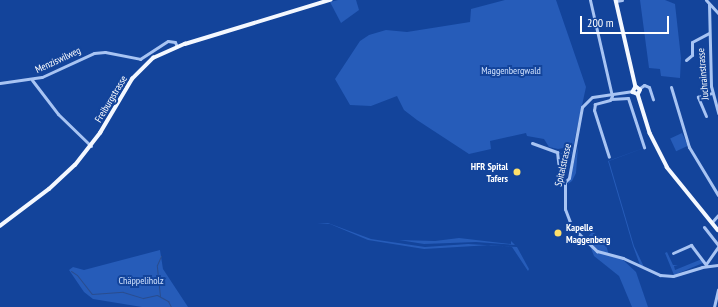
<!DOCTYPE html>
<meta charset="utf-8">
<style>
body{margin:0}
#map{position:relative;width:718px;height:307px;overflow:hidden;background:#13449b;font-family:"PT Sans Narrow",sans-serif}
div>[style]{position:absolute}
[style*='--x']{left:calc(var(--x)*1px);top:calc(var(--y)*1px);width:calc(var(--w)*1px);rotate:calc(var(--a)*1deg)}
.green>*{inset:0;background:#265cb9;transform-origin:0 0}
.stream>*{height:1px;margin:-0.5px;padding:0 0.5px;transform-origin:0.5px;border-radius:0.5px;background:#2a4d8f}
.minor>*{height:3px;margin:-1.5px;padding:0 1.5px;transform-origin:1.5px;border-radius:1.5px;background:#a8c4f3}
.major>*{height:3.5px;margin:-1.75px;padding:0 1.75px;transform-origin:1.75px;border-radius:1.75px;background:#f4f8ff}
.dots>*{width:11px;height:11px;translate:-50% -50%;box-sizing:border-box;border:2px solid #13449b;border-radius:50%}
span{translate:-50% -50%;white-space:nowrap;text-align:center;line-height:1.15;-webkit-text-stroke:4px #13449b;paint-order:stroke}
.street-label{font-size:10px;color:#fff}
.park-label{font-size:10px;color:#d0e1fd}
.poi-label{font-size:10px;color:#fff;font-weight:700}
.right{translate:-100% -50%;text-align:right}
.left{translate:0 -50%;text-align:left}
.scale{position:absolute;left:580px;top:16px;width:89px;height:18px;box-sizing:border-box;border:2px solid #fff;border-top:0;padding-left:5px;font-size:12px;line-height:14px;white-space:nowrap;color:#fff;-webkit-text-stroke:3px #13449b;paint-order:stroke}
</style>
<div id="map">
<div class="green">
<div style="clip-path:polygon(338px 0,356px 0,359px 10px,341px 23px,330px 2px)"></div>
<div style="clip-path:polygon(505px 0,556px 0,586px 87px,571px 156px,560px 154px,565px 151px,567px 143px,564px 148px,558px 149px,549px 147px,544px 139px,527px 136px,526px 133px,490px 141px,491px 149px,469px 154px,417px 120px,404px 110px,397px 96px,371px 106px,350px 105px,335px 79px,360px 41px,369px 35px,386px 30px,407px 32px,470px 22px,471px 9px)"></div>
<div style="clip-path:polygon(640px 0,665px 0,675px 4px,681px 58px,680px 78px,661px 76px,660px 69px,649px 68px)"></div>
<div style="left:682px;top:133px;width:14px;height:13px;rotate:65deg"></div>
<div style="clip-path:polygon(652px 145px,609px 161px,634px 246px,644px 267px,640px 265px,633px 246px,608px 161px)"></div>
<div style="clip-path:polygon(578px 147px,576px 173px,572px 181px,568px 184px)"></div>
<div style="clip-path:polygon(317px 223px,328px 223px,371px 239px,425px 247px,468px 244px,517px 247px,529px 269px,528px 271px,512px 247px,491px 245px,424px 249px,368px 240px,330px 224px)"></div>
<div style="clip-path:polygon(592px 232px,604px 239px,609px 255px,622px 259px,636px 272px,648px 307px,632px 307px,619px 276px,594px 256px,587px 238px)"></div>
<div style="clip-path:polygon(459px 238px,511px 244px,511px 241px,515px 245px,476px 242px,424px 244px,399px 240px,435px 241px)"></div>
<div style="clip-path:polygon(160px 250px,163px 269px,188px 307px,142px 307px,93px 299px,84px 292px,69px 270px,73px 267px,84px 270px)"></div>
<div style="clip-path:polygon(667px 252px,673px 265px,678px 265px,674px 266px,675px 270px,702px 259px,703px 263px,674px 275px,665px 253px)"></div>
</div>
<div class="stream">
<div style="--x:71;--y:271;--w:7;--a:34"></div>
<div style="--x:77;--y:275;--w:24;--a:52"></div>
<div style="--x:92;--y:294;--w:31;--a:-4"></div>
<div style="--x:123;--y:292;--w:21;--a:17"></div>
<div style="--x:143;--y:298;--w:14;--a:-12"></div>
<div style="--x:157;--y:295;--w:13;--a:29"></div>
<div style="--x:168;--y:301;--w:7;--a:63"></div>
<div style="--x:160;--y:296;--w:31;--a:-96"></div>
<div style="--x:157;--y:265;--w:10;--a:-66"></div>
</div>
<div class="minor">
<div style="--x:590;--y:0;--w:98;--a:77.1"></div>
<div style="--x:612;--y:96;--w:4;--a:117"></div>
<div style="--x:610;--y:100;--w:16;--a:165"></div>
<div style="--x:595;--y:104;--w:6;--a:99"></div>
<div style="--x:594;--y:110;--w:49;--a:72.3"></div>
<div style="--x:706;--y:0;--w:18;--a:47"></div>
<div style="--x:616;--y:1;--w:6;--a:-9"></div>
<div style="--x:709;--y:4;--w:82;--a:88.6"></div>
<div style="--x:711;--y:86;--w:28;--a:75"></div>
<div style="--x:686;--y:60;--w:8;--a:-40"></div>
<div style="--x:692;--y:55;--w:13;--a:-90"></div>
<div style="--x:692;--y:42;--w:19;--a:-28"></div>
<div style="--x:32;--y:80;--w:43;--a:52.6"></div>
<div style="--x:58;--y:114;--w:46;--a:44.1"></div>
<div style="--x:0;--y:83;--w:42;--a:-8.1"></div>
<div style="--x:42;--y:77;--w:57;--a:-24.8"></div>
<div style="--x:94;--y:53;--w:11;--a:-5"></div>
<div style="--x:105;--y:52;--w:36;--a:11"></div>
<div style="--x:140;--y:59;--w:33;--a:-33"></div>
<div style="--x:168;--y:41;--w:7;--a:8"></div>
<div style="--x:175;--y:42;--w:5;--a:68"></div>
<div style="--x:671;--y:87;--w:63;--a:73.3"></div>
<div style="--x:689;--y:147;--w:56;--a:58.9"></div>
<div style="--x:640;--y:88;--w:5;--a:-37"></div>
<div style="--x:644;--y:85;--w:5;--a:22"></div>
<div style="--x:649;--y:87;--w:13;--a:72"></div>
<div style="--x:633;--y:91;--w:41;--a:171.7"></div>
<div style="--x:592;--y:97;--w:14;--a:135"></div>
<div style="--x:582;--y:107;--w:72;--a:100.4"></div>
<div style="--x:569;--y:178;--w:6;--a:135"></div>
<div style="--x:565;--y:182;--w:27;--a:90"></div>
<div style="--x:565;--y:209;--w:19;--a:69"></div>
<div style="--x:572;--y:227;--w:35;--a:44"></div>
<div style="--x:597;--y:251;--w:27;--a:15"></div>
<div style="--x:623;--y:258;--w:41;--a:24.7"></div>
<div style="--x:660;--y:275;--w:13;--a:4"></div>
<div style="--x:673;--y:276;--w:30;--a:-17"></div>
<div style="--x:702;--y:267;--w:16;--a:-7"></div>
<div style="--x:611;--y:99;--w:17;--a:-3"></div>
<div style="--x:628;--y:98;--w:52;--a:71.9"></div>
<div style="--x:706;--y:116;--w:21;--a:-113"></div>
<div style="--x:698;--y:97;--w:15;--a:-16"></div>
<div style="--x:532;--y:143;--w:27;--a:20"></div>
<div style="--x:557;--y:152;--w:26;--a:83"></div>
<div style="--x:560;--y:178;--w:6;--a:39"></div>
<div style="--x:712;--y:222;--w:9;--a:-49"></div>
<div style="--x:704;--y:227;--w:23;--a:52"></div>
<div style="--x:673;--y:253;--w:20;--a:-24"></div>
<div style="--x:691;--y:245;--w:26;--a:53"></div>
<div style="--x:706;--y:264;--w:21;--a:-55"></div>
<div style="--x:714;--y:307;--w:18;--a:-77"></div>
</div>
<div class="major">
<div style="--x:616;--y:0;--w:89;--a:77.1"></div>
<div style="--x:638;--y:94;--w:4;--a:-63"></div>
<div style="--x:640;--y:90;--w:5;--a:-143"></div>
<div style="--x:636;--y:87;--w:6;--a:121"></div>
<div style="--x:633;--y:92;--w:5;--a:22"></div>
<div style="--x:638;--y:94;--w:41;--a:72.9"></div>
<div style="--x:650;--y:133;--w:38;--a:63"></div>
<div style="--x:667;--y:167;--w:81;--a:51"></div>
<div style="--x:0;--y:226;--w:61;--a:-37.1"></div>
<div style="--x:49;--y:189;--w:35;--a:-43"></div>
<div style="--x:75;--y:165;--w:41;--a:-52"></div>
<div style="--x:100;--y:133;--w:63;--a:-59.3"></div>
<div style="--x:132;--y:79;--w:30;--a:-45"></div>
<div style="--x:153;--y:58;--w:35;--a:-24"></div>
<div style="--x:185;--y:44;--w:152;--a:-16.9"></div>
</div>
<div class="dots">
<div style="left:517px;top:172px;background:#ffe06a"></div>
<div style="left:558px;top:233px;background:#ffe06a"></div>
</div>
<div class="street-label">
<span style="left:58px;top:60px;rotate:-25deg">Menziswilweg</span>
<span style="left:703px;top:74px;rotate:-95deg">Juchrainstrasse</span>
<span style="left:111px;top:99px;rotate:-59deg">Freiburgstrasse</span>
<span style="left:563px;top:165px;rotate:-77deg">Spitalstrasse</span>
</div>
<div class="park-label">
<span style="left:511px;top:71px">Maggenbergwald</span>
<span style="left:141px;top:281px">Chäppeliholz</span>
</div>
<div class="poi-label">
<span class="right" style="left:508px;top:172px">HFR Spital<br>Tafers</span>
<span class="left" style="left:566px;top:233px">Kapelle<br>Maggenberg</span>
</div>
<div class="scale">200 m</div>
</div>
